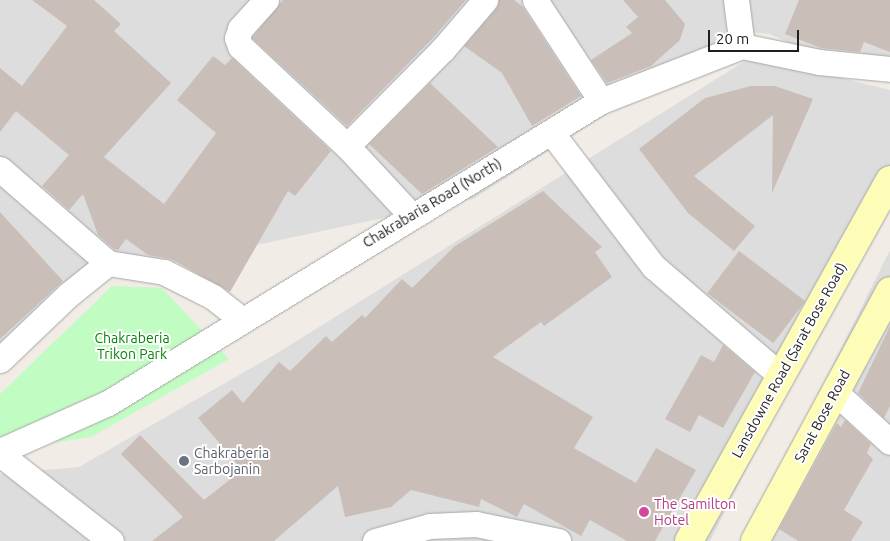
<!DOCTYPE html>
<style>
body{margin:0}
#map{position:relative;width:890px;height:541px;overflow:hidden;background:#f1ece6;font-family:Ubuntu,sans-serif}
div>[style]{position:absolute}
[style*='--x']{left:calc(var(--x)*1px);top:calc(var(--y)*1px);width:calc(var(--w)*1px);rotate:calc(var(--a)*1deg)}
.residential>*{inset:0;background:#dedddd}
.park>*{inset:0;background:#c1fcc3}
.building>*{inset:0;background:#c9bfb8;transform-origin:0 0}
.roads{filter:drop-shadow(0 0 1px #a7a7a7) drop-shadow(0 0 1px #a7a7a7)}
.minor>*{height:25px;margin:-12.5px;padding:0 12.5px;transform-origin:12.5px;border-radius:12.5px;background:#fff}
.secondary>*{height:28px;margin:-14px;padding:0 14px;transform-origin:14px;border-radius:14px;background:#fdfdb7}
.dots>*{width:14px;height:14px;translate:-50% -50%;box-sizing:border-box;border:2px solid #fff;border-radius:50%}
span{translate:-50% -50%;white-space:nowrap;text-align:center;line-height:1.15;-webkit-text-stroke:4px #fff;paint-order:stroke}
.street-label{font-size:14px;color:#202020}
.park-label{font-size:14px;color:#06850a}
.worship-label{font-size:14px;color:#5b616d}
.left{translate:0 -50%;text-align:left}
.hotel-label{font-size:14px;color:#b23c85}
.scale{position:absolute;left:708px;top:30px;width:91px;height:22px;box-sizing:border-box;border:2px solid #202020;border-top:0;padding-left:6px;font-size:15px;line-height:18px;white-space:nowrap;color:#202020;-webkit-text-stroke:4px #fff;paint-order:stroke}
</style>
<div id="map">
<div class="residential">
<div style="clip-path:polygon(0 0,890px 0,890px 65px,828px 61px,770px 34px,738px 31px,473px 199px,92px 280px,0 371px)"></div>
<div style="clip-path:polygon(753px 56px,890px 90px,890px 187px,710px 541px,0 541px,0 474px,79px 467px,279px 352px)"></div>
<div style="clip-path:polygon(890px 250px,890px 541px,745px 541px)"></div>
</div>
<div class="park">
<div style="clip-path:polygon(112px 286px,162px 288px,229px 359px,91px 437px,0 451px,0 394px)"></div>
</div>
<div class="building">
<div style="clip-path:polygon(32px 0,94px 0,121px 24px,114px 31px,171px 83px,104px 157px,164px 204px,216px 133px,177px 100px,213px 56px,225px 65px,232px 58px,331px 151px,295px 196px,288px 191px,230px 292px,171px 259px,148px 255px,126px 239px,118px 250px,114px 249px,98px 235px,83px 194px,69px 210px,42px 186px,69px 155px,16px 111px,0 132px,0 68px,22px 86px,67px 26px)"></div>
<div style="clip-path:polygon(283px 0,466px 0,432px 39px,347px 126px,252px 38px)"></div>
<div style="clip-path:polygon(499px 0,514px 0,522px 6px,581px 96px,532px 126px,502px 73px,464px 46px,496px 9px)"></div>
<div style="clip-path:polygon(623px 0,665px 0,685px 24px,680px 40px,651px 66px,607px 83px,591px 60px,632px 33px,626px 27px,638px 17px)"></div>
<div style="clip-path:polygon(799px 0,890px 0,890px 52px,864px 42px,860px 52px,821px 48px,785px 34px)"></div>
<div style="clip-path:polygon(430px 83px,498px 147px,422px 194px,369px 144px)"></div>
<div style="clip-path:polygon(751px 86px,775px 86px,813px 99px,772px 193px,773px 115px,694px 176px,755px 226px,734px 251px,688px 213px,639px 149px,705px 98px)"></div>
<div style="clip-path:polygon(543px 191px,602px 247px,595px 252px,612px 277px,544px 326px,541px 322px,493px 357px,593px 417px,574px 448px,636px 483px,656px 448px,696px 470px,655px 541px,627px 541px,590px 520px,581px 536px,524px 504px,517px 517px,481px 499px,479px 507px,411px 490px,391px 507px,345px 517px,338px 486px,274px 541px,152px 541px,183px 517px,121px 454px,140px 435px,204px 500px,242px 470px,198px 418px,232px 390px,243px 403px,279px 362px,290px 371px,326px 336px,332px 342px,362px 315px,365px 318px,402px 279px,412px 288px,455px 246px)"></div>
<div style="clip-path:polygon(0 212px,63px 281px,0 339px)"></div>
<div style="left:739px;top:251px;width:83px;height:53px;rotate:37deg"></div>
<div style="clip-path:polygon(890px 326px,890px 406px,884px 418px,858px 393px)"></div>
<div style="clip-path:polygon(723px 345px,755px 372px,723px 428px,699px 415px,690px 432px,665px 419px,701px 355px,714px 362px)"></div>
<div style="clip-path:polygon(845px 420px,871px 444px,867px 453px,873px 459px,844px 510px,863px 522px,851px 541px,798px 541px,779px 529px,837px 423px,841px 427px)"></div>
</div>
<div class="roads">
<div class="minor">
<div style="--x:266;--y:0;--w:39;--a:132"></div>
<div style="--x:240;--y:29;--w:9;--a:108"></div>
<div style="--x:237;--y:38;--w:9;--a:69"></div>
<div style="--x:240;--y:46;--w:146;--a:43.1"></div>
<div style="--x:347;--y:146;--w:94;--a:47.2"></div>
<div style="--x:535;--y:0;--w:121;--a:56.8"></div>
<div style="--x:736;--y:0;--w:46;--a:82.6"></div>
<div style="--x:551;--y:132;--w:170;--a:52.7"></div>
<div style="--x:654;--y:267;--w:166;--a:40.6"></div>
<div style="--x:347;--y:146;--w:136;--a:-45.3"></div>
<div style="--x:443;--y:49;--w:65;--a:-49.4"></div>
<div style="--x:0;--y:169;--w:143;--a:41"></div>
<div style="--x:0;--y:360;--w:94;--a:-43.7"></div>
<div style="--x:68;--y:295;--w:51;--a:-38.7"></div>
<div style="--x:108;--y:263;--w:57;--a:9.1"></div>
<div style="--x:164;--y:272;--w:55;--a:27"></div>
<div style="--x:213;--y:297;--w:37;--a:38"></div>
<div style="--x:835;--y:392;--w:74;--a:42.3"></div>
<div style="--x:0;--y:451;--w:118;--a:-24"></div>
<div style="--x:108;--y:403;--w:578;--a:-31.49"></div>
<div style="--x:601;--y:101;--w:151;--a:-21.3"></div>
<div style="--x:742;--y:46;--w:79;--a:11.7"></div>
<div style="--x:819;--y:62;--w:71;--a:5.6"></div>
<div style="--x:0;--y:454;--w:141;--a:38.1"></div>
<div style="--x:375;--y:541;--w:57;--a:-15.3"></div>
<div style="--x:430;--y:526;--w:46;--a:-2.5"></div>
<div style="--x:476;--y:524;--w:84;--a:11.7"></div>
</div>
<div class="secondary">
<div style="--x:689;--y:541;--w:413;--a:-60.9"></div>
<div style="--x:755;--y:541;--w:284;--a:-61.6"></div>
</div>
</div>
<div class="dots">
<div style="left:184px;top:461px;background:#6b7280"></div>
<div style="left:644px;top:512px;background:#d1479c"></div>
</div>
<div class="street-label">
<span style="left:432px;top:203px;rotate:-31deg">Chakrabaria Road (North)</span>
<span style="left:789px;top:360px;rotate:-61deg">Lansdowne Road (Sarat Bose Road)</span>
<span style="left:822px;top:416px;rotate:-62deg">Sarat Bose Road</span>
</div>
<div class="park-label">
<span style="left:132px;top:346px">Chakraberia<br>Trikon Park</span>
</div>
<div class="worship-label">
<span class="left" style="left:194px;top:461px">Chakraberia<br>Sarbojanin</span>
</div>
<div class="hotel-label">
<span class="left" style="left:654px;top:512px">The Samilton<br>Hotel</span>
</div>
<div class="scale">20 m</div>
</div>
